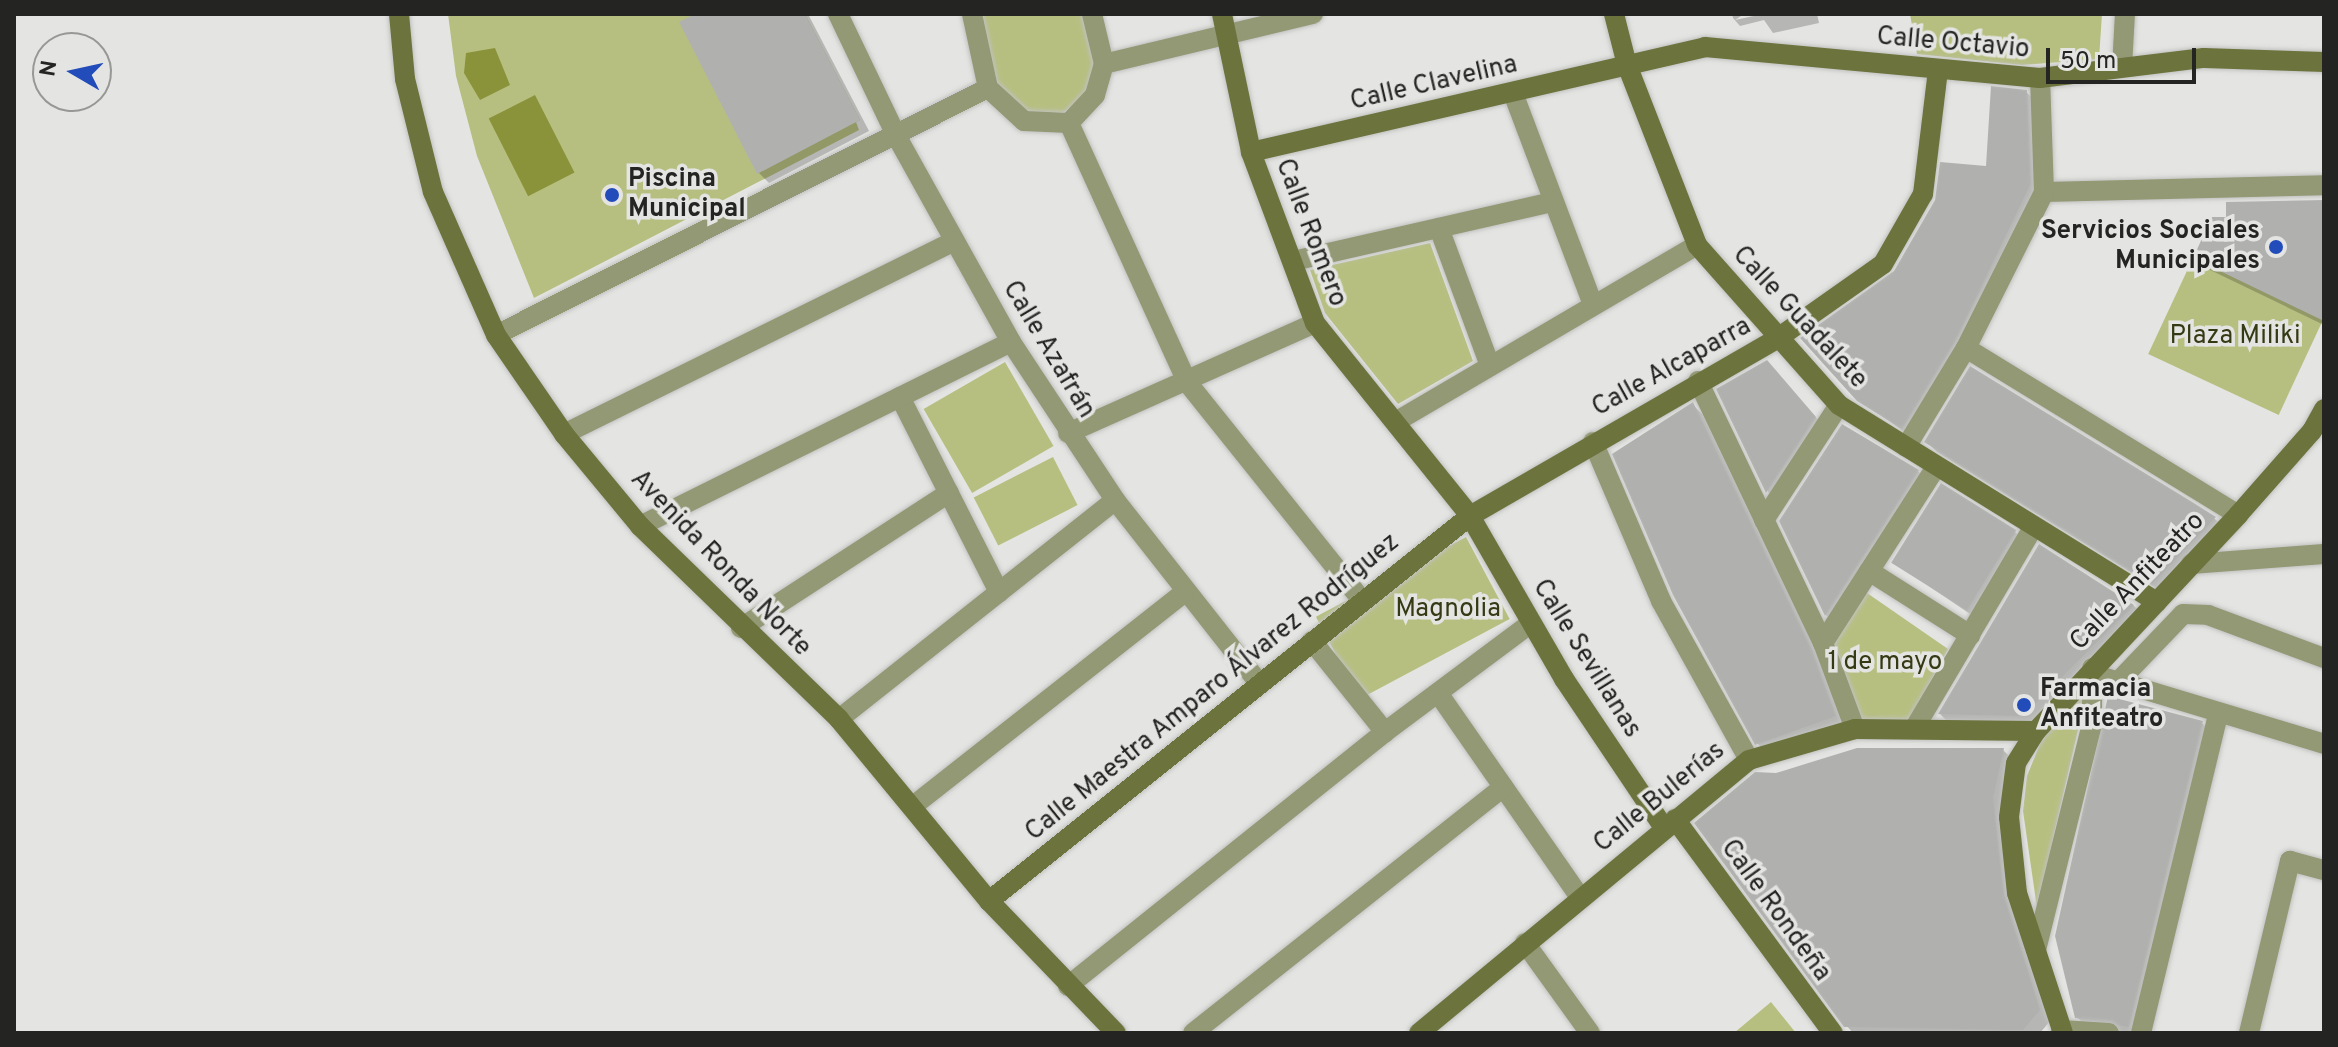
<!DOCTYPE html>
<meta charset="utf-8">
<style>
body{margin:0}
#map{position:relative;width:2338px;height:1047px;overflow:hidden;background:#e4e5e2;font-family:Overpass,sans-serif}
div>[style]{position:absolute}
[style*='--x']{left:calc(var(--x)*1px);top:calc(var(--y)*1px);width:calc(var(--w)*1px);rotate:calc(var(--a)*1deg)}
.green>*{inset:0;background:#b7bf80;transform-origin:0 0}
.water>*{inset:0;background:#8a933a;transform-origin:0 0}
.shadow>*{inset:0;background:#0003}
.building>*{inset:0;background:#b0b1ae;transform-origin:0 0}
.roads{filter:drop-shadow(0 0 2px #c1c2c0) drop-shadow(0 0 2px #c1c2c0)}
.street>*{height:20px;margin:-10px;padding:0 10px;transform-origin:10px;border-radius:10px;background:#939875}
.secondary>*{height:20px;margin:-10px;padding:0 10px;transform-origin:10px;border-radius:10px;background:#6d733d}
.dots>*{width:22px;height:22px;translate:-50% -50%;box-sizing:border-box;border:4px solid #e4e5e2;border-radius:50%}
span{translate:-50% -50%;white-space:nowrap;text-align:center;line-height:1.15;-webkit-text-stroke:7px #e4e5e2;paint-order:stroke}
.street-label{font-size:26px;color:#242423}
.poi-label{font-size:26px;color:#242423;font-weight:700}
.left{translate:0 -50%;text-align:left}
.right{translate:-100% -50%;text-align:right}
.park-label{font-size:26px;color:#363a14}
.frame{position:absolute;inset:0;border:16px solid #242423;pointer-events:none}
.north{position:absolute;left:32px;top:32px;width:80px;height:80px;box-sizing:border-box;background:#e4e5e2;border:2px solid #979896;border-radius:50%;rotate:279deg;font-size:22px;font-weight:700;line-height:32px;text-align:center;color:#242423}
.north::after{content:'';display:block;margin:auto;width:28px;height:36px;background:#224cba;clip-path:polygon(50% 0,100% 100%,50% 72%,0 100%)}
.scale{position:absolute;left:2046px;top:48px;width:150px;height:36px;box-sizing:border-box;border:4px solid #242423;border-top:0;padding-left:10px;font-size:24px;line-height:28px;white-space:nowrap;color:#242423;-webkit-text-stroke:6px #e4e5e2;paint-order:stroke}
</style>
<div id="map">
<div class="green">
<div style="clip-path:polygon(448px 14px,805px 14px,860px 120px,856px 122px,859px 130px,534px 298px,477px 156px,456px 76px)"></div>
<div style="clip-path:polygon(981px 14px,1082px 14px,1094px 65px,1088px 93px,1064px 112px,1027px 113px,997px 83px)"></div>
<div style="clip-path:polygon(1910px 14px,2102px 14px,2099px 59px,2022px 65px,1917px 54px)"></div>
<div style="clip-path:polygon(1430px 243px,1473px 361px,1398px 404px,1325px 313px,1310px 270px)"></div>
<div style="left:2193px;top:258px;width:144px;height:106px;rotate:25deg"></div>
<div style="left:1005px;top:362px;width:97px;height:94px;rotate:60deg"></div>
<div style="left:1053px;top:457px;width:54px;height:89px;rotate:63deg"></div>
<div style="left:1466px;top:537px;width:93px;height:170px;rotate:62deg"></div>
<div style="clip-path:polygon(1867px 593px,1948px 649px,1906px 726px,1861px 729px,1828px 645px)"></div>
<div style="clip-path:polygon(2087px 691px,2037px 908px,2023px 811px,2027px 776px,2044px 734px)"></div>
<div style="clip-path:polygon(1771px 1002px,1796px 1033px,1734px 1033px)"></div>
</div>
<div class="water">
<div style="clip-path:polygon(495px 48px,510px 85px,480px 100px,464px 73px,466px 53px)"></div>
<div style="left:535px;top:95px;width:87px;height:52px;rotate:63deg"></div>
</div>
<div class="shadow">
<div style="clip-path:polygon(699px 14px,808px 14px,869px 131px,769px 183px,759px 173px)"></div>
<div style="clip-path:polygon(1732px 14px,1744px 14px,1735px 20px,1763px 14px,1817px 14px,1819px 23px,1773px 33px,1764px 20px,1740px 26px,1733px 18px)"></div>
<div style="clip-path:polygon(2026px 92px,2037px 102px,2040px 194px,1913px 438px,1858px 399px,1895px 272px,1987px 169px)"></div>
<div style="clip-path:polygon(2324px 202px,2324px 325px,2206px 268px,2195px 257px,2228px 219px)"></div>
<div style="clip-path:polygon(1971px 369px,2215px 519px,2225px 529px,2164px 593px,1937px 452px,1927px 442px)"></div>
<div style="clip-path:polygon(1777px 373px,1825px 428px,1777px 502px,1768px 492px,1719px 390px)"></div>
<div style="clip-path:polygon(1693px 405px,1703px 415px,1821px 661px,1845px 727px,1768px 754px,1757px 743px)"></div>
<div style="clip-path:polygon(1918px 471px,1928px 482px,1836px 625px,1826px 615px,1781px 521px)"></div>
<div style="clip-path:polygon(2015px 532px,2026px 542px,1979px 620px,1893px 562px)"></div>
<div style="clip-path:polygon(2133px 605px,2143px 615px,2034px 725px,1950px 724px,1940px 714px)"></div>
<div style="clip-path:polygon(2202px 723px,2212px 734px,2140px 1033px,2088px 1028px,2077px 1017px)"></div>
<div style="clip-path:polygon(2003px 750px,2014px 761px,2003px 809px,2050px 1021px,2040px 1033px,1853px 1033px,1846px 1025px)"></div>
</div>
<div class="building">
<div style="clip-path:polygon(695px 14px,805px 14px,860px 120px,757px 174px,679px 22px)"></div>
<div style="clip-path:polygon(1991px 86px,2027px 90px,2031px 183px,1955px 342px,1902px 429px,1857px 401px,1800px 338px,1894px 271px,1935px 200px,1940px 162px,1986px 166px)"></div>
<div style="clip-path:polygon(2324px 200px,2324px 321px,2193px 258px,2212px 217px,2226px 217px,2226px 202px)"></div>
<div style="clip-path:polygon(1767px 360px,1816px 417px,1766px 493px,1716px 389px)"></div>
<div style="clip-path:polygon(1970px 366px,2189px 500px,2216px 517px,2152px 584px,1924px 442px)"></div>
<div style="clip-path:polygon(1693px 402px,1811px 648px,1836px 716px,1755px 745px,1673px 595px,1612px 454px)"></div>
<div style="clip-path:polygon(1842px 424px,1919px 470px,1825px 616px,1779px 521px)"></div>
<div style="left:1941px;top:483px;width:89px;height:94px;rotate:32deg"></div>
<div style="clip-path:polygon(2039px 544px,2134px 605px,2023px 716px,1938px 714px)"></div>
<div style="clip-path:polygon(2108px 696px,2203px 721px,2129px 1027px,2075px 1018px,2055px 936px)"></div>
<div style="clip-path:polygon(1857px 748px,2004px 748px,1993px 798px,2004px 895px,2040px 1010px,2023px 1030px,1844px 1027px,1694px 823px,1755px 772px,1776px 773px)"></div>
</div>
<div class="roads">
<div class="street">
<div style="--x:838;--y:14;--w:136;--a:64.4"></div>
<div style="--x:897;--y:137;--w:235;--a:60.9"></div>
<div style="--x:1011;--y:342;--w:189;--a:56.6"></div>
<div style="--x:1115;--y:500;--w:234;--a:51.8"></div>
<div style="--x:972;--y:14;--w:76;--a:77.8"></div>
<div style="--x:988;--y:88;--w:49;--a:42.5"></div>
<div style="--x:1024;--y:121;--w:45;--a:2.5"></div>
<div style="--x:1069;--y:123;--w:38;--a:-47"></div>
<div style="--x:1095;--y:95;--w:32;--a:-74"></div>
<div style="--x:1104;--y:64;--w:51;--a:-103.5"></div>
<div style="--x:1104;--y:64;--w:215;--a:-13.5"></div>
<div style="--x:2122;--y:67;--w:53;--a:-86.8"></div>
<div style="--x:1513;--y:93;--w:227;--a:69.3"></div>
<div style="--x:1069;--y:123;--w:285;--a:65.5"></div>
<div style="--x:1187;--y:382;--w:278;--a:51.3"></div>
<div style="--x:2044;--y:192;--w:280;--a:-1.4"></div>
<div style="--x:1439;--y:228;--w:147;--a:69.7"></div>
<div style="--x:1293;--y:261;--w:266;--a:-12.8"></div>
<div style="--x:496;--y:335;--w:551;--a:-26.66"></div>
<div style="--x:1966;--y:348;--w:319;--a:31.5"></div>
<div style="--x:1698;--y:381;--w:290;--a:64.5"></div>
<div style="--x:1823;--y:643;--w:92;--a:69.6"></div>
<div style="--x:900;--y:397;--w:219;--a:63.1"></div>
<div style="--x:1397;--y:421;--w:348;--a:-30.4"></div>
<div style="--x:1068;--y:433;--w:270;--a:-24"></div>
<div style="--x:564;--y:434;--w:435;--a:-26.3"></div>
<div style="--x:1593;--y:442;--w:173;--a:66.8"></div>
<div style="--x:1661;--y:601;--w:182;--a:61"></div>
<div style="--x:1906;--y:447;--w:116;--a:-58.8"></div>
<div style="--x:1966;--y:348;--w:174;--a:-63.4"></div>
<div style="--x:2044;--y:192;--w:114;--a:-92"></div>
<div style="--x:1764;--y:520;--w:137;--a:-56.9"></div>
<div style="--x:640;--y:526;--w:414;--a:-26.4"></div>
<div style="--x:2191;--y:564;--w:133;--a:-4.3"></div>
<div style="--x:1869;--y:571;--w:120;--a:32.4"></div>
<div style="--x:741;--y:628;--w:248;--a:-33"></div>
<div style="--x:1312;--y:641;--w:117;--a:51.3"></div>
<div style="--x:1823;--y:643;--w:209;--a:-57.3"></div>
<div style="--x:2106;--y:678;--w:228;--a:16.8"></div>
<div style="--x:2115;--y:685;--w:98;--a:-46.2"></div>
<div style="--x:2183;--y:614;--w:25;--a:2"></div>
<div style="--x:2208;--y:615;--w:124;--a:20.3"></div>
<div style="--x:1438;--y:693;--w:247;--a:55.2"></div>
<div style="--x:839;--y:719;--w:352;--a:-38.4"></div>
<div style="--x:1914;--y:729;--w:234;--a:-59.4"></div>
<div style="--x:913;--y:806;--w:347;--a:-38.2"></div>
<div style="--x:1525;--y:943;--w:111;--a:54.2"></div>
<div style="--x:2036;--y:950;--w:233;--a:-76.1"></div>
<div style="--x:2092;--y:724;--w:56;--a:-90"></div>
<div style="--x:1068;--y:986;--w:406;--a:-38.7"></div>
<div style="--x:1385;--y:732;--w:181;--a:-36.7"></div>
<div style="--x:2061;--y:1030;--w:48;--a:3.6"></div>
<div style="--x:1193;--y:1033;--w:396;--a:-38.4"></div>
<div style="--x:2141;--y:1033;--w:328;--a:-76.4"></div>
<div style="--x:2249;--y:1033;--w:177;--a:-76.6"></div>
<div style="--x:2290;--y:861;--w:35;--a:15"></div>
</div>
<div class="secondary">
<div style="--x:399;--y:14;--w:65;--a:84.7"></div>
<div style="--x:405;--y:79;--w:116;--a:76.1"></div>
<div style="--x:433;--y:192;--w:156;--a:66.2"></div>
<div style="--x:496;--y:335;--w:120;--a:55.5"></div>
<div style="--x:564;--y:434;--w:119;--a:50.4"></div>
<div style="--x:640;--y:526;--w:277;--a:44.1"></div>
<div style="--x:839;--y:719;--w:236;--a:50.5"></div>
<div style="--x:989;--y:901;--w:183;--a:46.1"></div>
<div style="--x:1222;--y:14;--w:141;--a:78.1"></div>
<div style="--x:1251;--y:152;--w:183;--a:69.5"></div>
<div style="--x:1315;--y:323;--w:248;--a:51.2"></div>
<div style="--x:1470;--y:516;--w:188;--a:60"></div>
<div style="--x:1564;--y:679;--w:179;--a:56.1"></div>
<div style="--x:1614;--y:14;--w:53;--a:75.7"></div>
<div style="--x:1627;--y:65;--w:193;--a:68.7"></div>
<div style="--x:1697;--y:245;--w:214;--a:48.4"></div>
<div style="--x:1839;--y:405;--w:374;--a:31.8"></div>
<div style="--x:1251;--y:152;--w:466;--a:-13"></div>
<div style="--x:1705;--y:47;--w:336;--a:5.3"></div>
<div style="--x:2040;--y:78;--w:165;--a:-7"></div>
<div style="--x:2204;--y:58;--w:120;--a:1.9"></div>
<div style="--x:1675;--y:819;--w:266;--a:53.6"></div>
<div style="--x:989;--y:901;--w:616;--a:-38.67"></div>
<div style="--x:1470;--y:516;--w:356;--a:-30"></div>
<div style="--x:1778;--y:338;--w:128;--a:-35.2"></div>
<div style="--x:1883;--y:264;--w:81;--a:-60.3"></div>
<div style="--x:1923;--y:194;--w:125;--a:-83.1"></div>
<div style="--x:1419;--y:1033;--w:428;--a:-39.6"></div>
<div style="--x:1749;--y:760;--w:110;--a:-16.3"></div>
<div style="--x:1855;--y:729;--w:181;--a:0.6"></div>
<div style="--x:2063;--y:1033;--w:147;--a:-108.2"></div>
<div style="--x:2017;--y:893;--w:76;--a:-96"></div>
<div style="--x:2009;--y:817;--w:54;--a:-82.6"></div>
<div style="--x:2016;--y:763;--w:38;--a:-58"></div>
<div style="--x:2036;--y:731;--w:296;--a:-46.9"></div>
<div style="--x:2238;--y:515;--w:112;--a:-48.6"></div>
<div style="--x:2312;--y:431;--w:25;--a:-61"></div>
</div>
</div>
<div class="dots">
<div style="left:612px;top:195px;background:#224cba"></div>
<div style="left:2276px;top:247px;background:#224cba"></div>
<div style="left:2024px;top:705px;background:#224cba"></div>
</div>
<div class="street-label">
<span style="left:1953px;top:44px;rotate:5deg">Calle Octavio</span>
<span style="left:1434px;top:84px;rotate:-13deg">Calle Clavelina</span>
<span style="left:1310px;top:233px;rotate:69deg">Calle Romero</span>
<span style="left:1799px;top:318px;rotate:47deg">Calle Guadalete</span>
<span style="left:1048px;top:350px;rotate:59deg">Calle Azafrán</span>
<span style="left:1672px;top:368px;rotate:-29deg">Calle Alcaparra</span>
<span style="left:720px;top:564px;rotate:46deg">Avenida Ronda Norte</span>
<span style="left:2138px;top:582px;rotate:-46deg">Calle Anfiteatro</span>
<span style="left:1586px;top:659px;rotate:58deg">Calle Sevillanas</span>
<span style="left:1213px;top:688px;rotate:-39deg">Calle Maestra Amparo Álvarez Rodríguez</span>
<span style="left:1660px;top:798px;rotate:-39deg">Calle Bulerías</span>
<span style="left:1775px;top:911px;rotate:54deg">Calle Rondeña</span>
</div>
<div class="poi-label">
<span class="left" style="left:628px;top:195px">Piscina<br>Municipal</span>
<span class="right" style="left:2260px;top:247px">Servicios Sociales<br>Municipales</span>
<span class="left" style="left:2040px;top:705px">Farmacia<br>Anfiteatro</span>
</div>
<div class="park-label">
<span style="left:2235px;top:337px">Plaza Miliki</span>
<span style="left:1448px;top:610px">Magnolia</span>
<span style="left:1885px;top:663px">1 de mayo</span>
</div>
<div class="frame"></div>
<div class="north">N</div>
<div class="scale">50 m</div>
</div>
